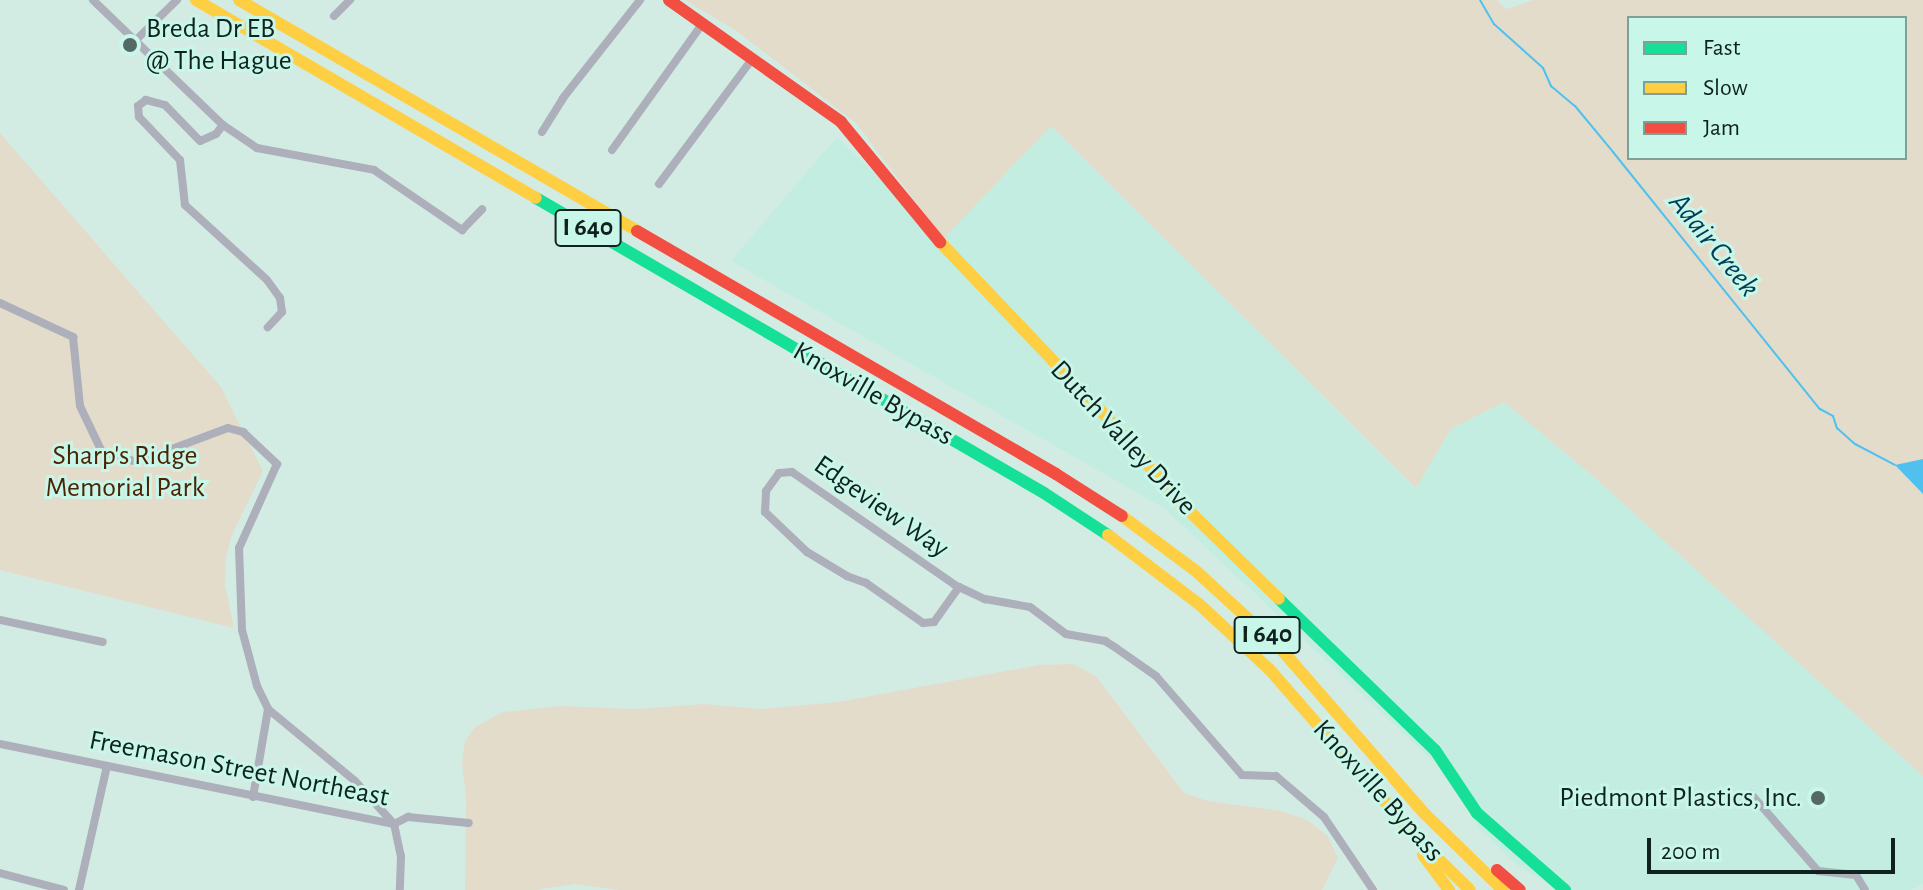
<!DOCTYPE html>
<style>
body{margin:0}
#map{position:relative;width:1923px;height:890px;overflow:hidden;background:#d2ece4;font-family:"Alegreya Sans",sans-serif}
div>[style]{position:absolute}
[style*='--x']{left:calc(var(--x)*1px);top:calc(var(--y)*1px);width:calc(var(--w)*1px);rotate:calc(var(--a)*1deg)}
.built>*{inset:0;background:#c2ede0}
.green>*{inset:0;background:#e4dccb}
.water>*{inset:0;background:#50c1ee}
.stream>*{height:2px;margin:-1px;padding:0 1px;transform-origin:1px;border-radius:1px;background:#50c1ee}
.street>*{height:8px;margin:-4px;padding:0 4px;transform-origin:4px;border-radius:4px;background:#adafba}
.fast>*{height:12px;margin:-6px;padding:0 6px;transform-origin:6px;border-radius:6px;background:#16e098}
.slow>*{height:12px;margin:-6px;padding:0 6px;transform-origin:6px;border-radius:6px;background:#ffcf43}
.jam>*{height:12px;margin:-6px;padding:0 6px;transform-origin:6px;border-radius:6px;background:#f24e42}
.dots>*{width:22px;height:22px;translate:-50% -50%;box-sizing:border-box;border:4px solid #c8f6e9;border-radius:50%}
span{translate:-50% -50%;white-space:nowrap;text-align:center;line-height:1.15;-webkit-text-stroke:6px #c8f6e9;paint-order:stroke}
.shield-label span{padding:2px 6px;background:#c8f6e9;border:2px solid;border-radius:6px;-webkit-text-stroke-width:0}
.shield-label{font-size:26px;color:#10221d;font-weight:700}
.poi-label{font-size:28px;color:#10221d}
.left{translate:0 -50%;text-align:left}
.right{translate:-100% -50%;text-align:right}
.street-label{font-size:28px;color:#10221d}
.park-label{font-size:28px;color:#4a2403}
.water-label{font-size:30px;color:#013c56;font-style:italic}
.legend{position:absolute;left:1627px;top:16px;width:280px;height:144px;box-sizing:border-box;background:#c8f6e9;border:2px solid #7ea197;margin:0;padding:10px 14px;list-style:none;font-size:24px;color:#10221d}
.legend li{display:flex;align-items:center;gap:16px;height:40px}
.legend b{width:40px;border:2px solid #7ea197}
.scale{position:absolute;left:1647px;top:838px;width:248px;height:36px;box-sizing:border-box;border:4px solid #10221d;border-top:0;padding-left:10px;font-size:24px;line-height:28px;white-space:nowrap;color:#10221d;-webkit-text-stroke:6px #c8f6e9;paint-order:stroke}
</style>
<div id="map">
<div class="built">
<div style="clip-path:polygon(1050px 125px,1415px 488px,1451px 429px,1504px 402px,1594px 477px,1914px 765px,1923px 776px,1923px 884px,1911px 890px,1557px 890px,1516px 864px,1480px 829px,1435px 763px,1164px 508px,731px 261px,837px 137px,943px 239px)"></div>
</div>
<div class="green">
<div style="clip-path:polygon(evenodd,685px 0,1496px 0,1507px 9px,1533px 0,1923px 0,1923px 776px,1594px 477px,1504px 402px,1451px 429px,1416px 488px,1051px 126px,943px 239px,856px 123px,738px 32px,685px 0,1629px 18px,1905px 18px,1905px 158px,1629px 158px,1629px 18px)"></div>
<div style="clip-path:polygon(0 133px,221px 387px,263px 471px,232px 535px,226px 557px,225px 585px,234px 628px,0 570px)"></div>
<div style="clip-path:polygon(1073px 664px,1096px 676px,1184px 793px,1208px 801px,1281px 811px,1307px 820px,1328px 836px,1338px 858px,1322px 890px,618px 890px,575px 884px,536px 890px,465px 890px,466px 797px,462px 763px,465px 741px,475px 727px,503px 712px,561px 706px,636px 709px,704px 704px,761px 709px,838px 702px,1039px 665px)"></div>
</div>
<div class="water">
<div style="clip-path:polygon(1923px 459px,1923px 494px,1895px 465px)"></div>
</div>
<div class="stream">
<div style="--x:1480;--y:0;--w:28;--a:60"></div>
<div style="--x:1494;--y:24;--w:66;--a:41.9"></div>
<div style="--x:1543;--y:68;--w:20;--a:66"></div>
<div style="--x:1551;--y:86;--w:31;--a:40"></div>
<div style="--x:1575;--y:106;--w:60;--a:50.4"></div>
<div style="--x:1613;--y:152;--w:330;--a:51.2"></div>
<div style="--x:1820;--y:409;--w:15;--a:28"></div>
<div style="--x:1833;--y:416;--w:13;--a:72"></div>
<div style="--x:1837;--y:428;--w:24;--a:42"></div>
<div style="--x:1855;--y:444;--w:45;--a:27.7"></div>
</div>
<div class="street">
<div style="--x:93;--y:0;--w:180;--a:43.9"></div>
<div style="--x:223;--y:125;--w:41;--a:34.1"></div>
<div style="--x:257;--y:148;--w:119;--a:10.6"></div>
<div style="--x:374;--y:170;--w:107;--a:34.3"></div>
<div style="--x:462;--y:230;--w:29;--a:-46"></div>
<div style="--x:334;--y:16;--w:23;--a:-45"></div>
<div style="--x:137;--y:39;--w:56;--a:-44.3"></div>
<div style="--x:223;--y:125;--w:11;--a:128"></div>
<div style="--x:216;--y:134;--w:17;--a:156"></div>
<div style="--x:200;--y:141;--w:50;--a:-134.2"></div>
<div style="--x:165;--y:105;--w:20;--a:-165"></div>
<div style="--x:146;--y:100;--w:10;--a:143"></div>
<div style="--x:138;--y:106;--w:11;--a:85"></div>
<div style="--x:139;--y:117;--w:59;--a:46.4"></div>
<div style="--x:180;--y:160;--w:45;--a:83.7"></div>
<div style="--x:185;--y:205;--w:111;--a:42.4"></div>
<div style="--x:267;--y:280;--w:22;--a:54"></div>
<div style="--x:280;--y:298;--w:14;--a:82"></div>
<div style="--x:282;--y:312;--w:21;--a:133"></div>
<div style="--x:542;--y:132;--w:40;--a:-58"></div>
<div style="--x:563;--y:98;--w:125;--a:-51.8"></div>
<div style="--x:612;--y:150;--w:156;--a:-54.4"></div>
<div style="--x:659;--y:184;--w:157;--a:-53.3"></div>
<div style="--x:0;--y:303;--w:81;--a:25"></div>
<div style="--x:73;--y:337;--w:69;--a:84.2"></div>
<div style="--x:80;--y:406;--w:51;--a:64.4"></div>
<div style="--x:102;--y:452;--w:36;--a:16"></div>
<div style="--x:137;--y:462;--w:97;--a:-20.5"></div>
<div style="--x:228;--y:428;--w:16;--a:15"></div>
<div style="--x:243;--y:432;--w:47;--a:43.3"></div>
<div style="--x:277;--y:464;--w:92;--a:114.3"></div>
<div style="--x:239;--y:548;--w:82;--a:87.9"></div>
<div style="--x:242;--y:630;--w:58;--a:75"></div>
<div style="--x:257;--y:686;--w:25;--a:64"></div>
<div style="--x:268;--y:709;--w:113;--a:39.6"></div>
<div style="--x:355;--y:781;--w:58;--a:47.8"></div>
<div style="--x:394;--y:824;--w:33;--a:78"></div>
<div style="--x:401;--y:856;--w:34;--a:92"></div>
<div style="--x:959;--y:587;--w:43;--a:125.5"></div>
<div style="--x:934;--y:622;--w:11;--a:175"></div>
<div style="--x:923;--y:623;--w:70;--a:-144.9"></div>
<div style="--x:866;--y:583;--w:20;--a:-160"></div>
<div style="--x:847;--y:576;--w:47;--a:-149"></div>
<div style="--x:807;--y:552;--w:58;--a:-136.4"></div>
<div style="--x:765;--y:512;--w:21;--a:-87"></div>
<div style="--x:766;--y:491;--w:22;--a:-54"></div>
<div style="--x:779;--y:473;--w:13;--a:-4"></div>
<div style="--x:792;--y:472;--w:198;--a:34.7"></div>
<div style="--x:955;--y:585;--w:4;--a:27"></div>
<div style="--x:959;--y:587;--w:29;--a:25"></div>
<div style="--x:985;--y:599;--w:46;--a:10.1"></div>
<div style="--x:1030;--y:607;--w:45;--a:36.9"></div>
<div style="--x:1066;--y:634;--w:40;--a:10"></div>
<div style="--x:1105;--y:641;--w:13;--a:32"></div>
<div style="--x:1116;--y:648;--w:49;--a:35"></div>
<div style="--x:1156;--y:676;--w:131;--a:49"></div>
<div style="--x:1242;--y:775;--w:34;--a:2"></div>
<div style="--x:1276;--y:776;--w:63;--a:40.5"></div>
<div style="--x:1324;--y:817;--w:88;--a:56.1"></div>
<div style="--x:0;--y:620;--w:105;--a:12.1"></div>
<div style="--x:0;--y:744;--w:402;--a:11.5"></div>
<div style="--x:394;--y:824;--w:16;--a:-27"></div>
<div style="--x:408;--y:817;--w:61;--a:5.6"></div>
<div style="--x:1751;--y:794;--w:102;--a:49"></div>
<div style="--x:1818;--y:871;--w:38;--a:6"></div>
<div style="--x:1856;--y:875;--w:17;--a:59"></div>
<div style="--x:253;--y:797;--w:89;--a:-80.3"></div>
<div style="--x:0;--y:873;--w:66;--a:14.9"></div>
<div style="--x:79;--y:890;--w:127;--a:-77.3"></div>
</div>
<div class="fast">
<div style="--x:536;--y:198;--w:587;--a:30.14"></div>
<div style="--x:1044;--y:493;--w:77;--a:33.3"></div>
<div style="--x:1279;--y:599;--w:217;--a:44.1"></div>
<div style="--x:1435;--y:750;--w:76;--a:56.3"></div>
<div style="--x:1477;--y:813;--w:117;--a:41.2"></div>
</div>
<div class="slow">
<div style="--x:196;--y:0;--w:393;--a:30.2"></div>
<div style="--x:239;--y:0;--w:460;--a:30.1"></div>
<div style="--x:940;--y:242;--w:239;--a:46.4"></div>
<div style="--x:1105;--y:415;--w:112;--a:49.3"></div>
<div style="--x:1178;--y:500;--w:141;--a:44.4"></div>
<div style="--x:1122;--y:516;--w:94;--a:36.7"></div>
<div style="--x:1197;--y:572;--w:113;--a:42.5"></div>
<div style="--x:1280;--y:648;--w:220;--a:48.9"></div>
<div style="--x:1425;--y:814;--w:109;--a:44.3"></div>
<div style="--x:1108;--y:535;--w:114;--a:37.2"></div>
<div style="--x:1199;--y:604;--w:97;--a:42.9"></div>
<div style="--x:1270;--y:670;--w:219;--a:48.9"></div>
<div style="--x:1414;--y:835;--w:78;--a:44.5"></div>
<div style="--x:1423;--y:855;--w:44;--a:53.4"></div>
</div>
<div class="jam">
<div style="--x:669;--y:0;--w:211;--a:35.3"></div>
<div style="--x:841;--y:122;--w:156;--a:50.5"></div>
<div style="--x:637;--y:231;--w:484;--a:30.1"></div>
<div style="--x:1056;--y:474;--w:78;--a:32.5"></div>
<div style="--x:1497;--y:870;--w:30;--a:41"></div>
</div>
<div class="dots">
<div style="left:130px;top:45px;background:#546963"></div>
<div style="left:1818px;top:798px;background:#546963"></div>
</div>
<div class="shield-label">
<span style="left:588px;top:228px">I 640</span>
<span style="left:1267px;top:635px">I 640</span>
</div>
<div class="poi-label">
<span class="left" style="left:146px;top:45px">Breda Dr EB<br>@ The Hague</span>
<span class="right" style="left:1802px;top:798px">Piedmont Plastics, Inc.</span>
</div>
<div class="street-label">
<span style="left:873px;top:394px;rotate:30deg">Knoxville Bypass</span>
<span style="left:1123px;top:438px;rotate:47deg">Dutch Valley Drive</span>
<span style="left:881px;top:507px;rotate:35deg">Edgeview Way</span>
<span style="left:239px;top:769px;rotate:11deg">Freemason Street Northeast</span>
<span style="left:1378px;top:791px;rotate:48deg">Knoxville Bypass</span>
</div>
<div class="park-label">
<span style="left:125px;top:472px">Sharp's Ridge<br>Memorial Park</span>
</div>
<div class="water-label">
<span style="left:1714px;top:245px;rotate:51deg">Adair Creek</span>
</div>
<ul class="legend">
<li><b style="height:10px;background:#16e098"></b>Fast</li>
<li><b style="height:10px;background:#ffcf43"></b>Slow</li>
<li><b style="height:10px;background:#f24e42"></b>Jam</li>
</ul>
<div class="scale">200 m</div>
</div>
